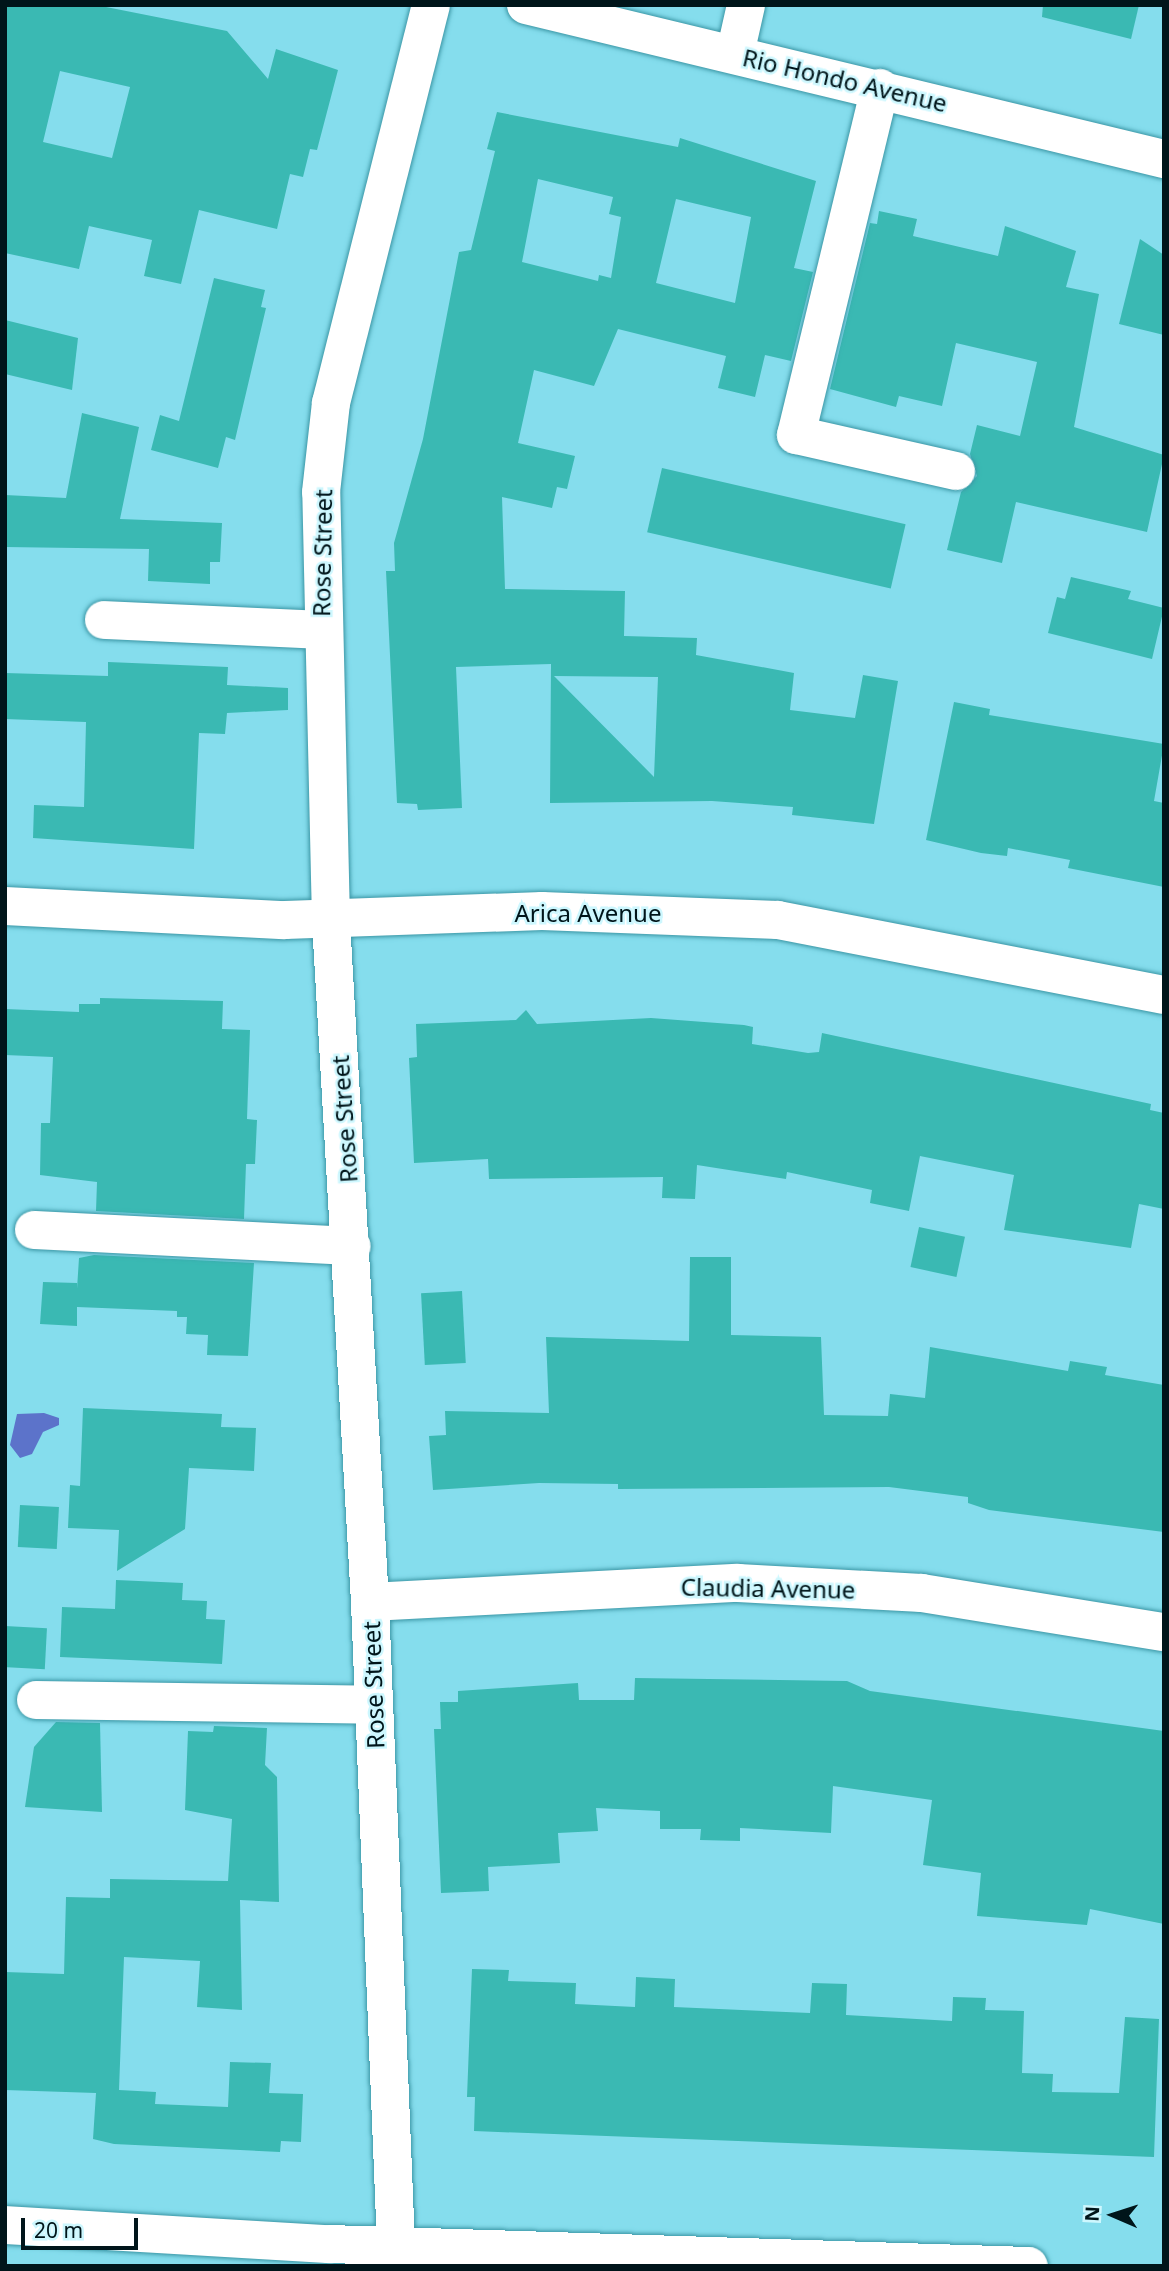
<!DOCTYPE html>
<style>
body{margin:0}
#map{position:relative;width:1169px;height:2271px;overflow:hidden;background:#85dded;font-family:"Noto Sans",sans-serif}
div>[style]{position:absolute}
[style*='--x']{left:calc(var(--x)*1px);top:calc(var(--y)*1px);width:calc(var(--w)*1px);rotate:calc(var(--a)*1deg)}
.water>*{inset:0;background:#5c73ca}
.building>*{inset:0;background:#3ab9b3;transform-origin:0 0}
.roads{filter:drop-shadow(0 0 2px #3b96a5) drop-shadow(0 0 2px #3b96a5)}
.minor>*{height:38px;margin:-19px;padding:0 19px;transform-origin:19px;border-radius:19px;background:#fff}
span{translate:-50% -50%;white-space:nowrap;text-align:center;line-height:1.15;-webkit-text-stroke:5px #cdf7fe;paint-order:stroke}
.street-label{font-size:24px;color:#00151a}
.frame{position:absolute;inset:0;border:7px solid #00151a;pointer-events:none}
.north{position:absolute;left:1078px;top:2180px;width:70px;height:70px;-webkit-text-stroke:5px #cdf7fe;paint-order:stroke;rotate:273deg;font-size:19px;font-weight:700;line-height:28px;text-align:center;color:#00151a}
.north::after{content:'';display:block;margin:auto;width:24px;height:32px;background:#00151a;clip-path:polygon(50% 0,100% 100%,50% 72%,0 100%)}
.scale{position:absolute;left:21px;top:2218px;width:117px;height:32px;box-sizing:border-box;border:4px solid #00151a;border-top:0;padding-left:9px;font-size:21px;line-height:24px;white-space:nowrap;color:#00151a;-webkit-text-stroke:5px #cdf7fe;paint-order:stroke}
</style>
<div id="map">
<div class="water">
<div style="clip-path:polygon(44px 1413px,59px 1418px,59px 1425px,43px 1432px,32px 1454px,20px 1458px,10px 1445px,17px 1414px)"></div>
</div>
<div class="building">
<div style="clip-path:polygon(evenodd,5px 5px,96px 5px,227px 31px,268px 79px,276px 49px,338px 70px,317px 150px,310px 149px,303px 177px,290px 174px,277px 229px,199px 210px,181px 284px,144px 276px,152px 240px,89px 226px,79px 269px,5px 253px,5px 5px,60px 71px,130px 87px,112px 158px,43px 142px,60px 71px)"></div>
<div style="clip-path:polygon(1043px 5px,1139px 5px,1131px 39px,1042px 17px)"></div>
<div style="clip-path:polygon(evenodd,497px 112px,678px 147px,680px 138px,816px 181px,794px 268px,813px 272px,791px 361px,765px 355px,755px 397px,718px 388px,726px 356px,618px 329px,594px 386px,534px 370px,518px 443px,575px 456px,567px 489px,557px 487px,552px 508px,502px 497px,505px 589px,625px 591px,624px 636px,697px 638px,696px 655px,794px 673px,790px 710px,855px 718px,863px 675px,898px 681px,874px 824px,792px 815px,793px 807px,712px 801px,550px 803px,551px 664px,456px 667px,462px 808px,418px 810px,417px 804px,397px 803px,386px 571px,395px 571px,394px 543px,423px 439px,459px 252px,471px 250px,495px 151px,487px 149px,497px 112px,538px 179px,613px 197px,609px 214px,621px 217px,611px 278px,599px 275px,598px 281px,522px 262px,538px 179px,497px 112px,676px 199px,751px 217px,735px 303px,656px 283px,676px 199px,497px 112px,554px 676px,658px 677px,654px 777px,554px 676px)"></div>
<div style="clip-path:polygon(879px 211px,917px 219px,913px 236px,998px 256px,1005px 226px,1076px 251px,1066px 287px,1099px 294px,1074px 427px,1164px 455px,1147px 532px,1016px 502px,1002px 563px,947px 550px,961px 492px,977px 476px,970px 454px,977px 425px,1020px 436px,1037px 362px,956px 343px,942px 406px,899px 396px,896px 407px,830px 389px,870px 223px,877px 224px)"></div>
<div style="clip-path:polygon(1140px 239px,1164px 255px,1164px 335px,1119px 324px)"></div>
<div style="clip-path:polygon(214px 278px,265px 290px,261px 307px,266px 308px,235px 440px,226px 437px,218px 468px,151px 450px,160px 415px,179px 421px)"></div>
<div style="clip-path:polygon(5px 320px,78px 338px,72px 390px,5px 374px)"></div>
<div style="clip-path:polygon(82px 413px,139px 427px,120px 519px,222px 523px,220px 562px,210px 562px,210px 584px,148px 581px,149px 549px,5px 547px,5px 495px,66px 498px)"></div>
<div style="left:662px;top:468px;width:250px;height:66px;rotate:13deg"></div>
<div style="clip-path:polygon(1071px 577px,1131px 591px,1128px 599px,1164px 608px,1152px 659px,1048px 633px,1057px 597px,1065px 599px)"></div>
<div style="clip-path:polygon(108px 662px,228px 667px,227px 685px,288px 688px,288px 710px,227px 713px,225px 734px,199px 733px,194px 849px,33px 838px,34px 805px,84px 807px,86px 722px,5px 719px,5px 673px,108px 676px)"></div>
<div style="clip-path:polygon(954px 702px,990px 709px,989px 715px,1164px 744px,1154px 801px,1164px 803px,1164px 887px,1068px 868px,1070px 860px,1008px 848px,1007px 856px,981px 853px,926px 840px)"></div>
<div style="clip-path:polygon(100px 998px,223px 1001px,222px 1029px,250px 1030px,247px 1119px,257px 1120px,255px 1164px,246px 1164px,244px 1219px,96px 1211px,97px 1182px,40px 1175px,41px 1123px,50px 1123px,53px 1057px,5px 1055px,5px 1009px,79px 1012px,79px 1004px,100px 1004px)"></div>
<div style="clip-path:polygon(526px 1010px,537px 1024px,651px 1018px,744px 1025px,753px 1027px,752px 1044px,808px 1053px,819px 1052px,822px 1033px,1151px 1104px,1150px 1110px,1164px 1113px,1164px 1209px,1139px 1204px,1131px 1248px,1004px 1230px,1014px 1175px,920px 1156px,909px 1211px,870px 1203px,872px 1190px,787px 1172px,786px 1179px,697px 1165px,695px 1199px,662px 1198px,663px 1177px,489px 1179px,488px 1159px,414px 1163px,409px 1058px,417px 1057px,416px 1024px,516px 1020px)"></div>
<div style="left:919px;top:1227px;width:47px;height:41px;rotate:12deg"></div>
<div style="clip-path:polygon(94px 1255px,254px 1263px,248px 1356px,207px 1355px,208px 1335px,186px 1334px,187px 1317px,177px 1317px,177px 1311px,77px 1307px,77px 1326px,40px 1324px,43px 1282px,77px 1283px,77px 1289px,79px 1258px)"></div>
<div style="clip-path:polygon(690px 1257px,731px 1257px,731px 1335px,821px 1337px,824px 1415px,888px 1416px,890px 1394px,925px 1398px,930px 1347px,1068px 1371px,1070px 1361px,1107px 1367px,1105px 1375px,1164px 1385px,1164px 1532px,989px 1510px,968px 1503px,968px 1497px,889px 1487px,618px 1489px,618px 1484px,539px 1483px,433px 1490px,429px 1436px,446px 1435px,445px 1411px,549px 1413px,546px 1337px,689px 1341px)"></div>
<div style="left:462px;top:1291px;width:72px;height:41px;rotate:87deg"></div>
<div style="clip-path:polygon(83px 1408px,222px 1414px,221px 1427px,256px 1428px,254px 1471px,189px 1468px,185px 1529px,117px 1571px,119px 1530px,68px 1528px,70px 1485px,80px 1486px)"></div>
<div style="left:20px;top:1505px;width:39px;height:42px;rotate:3deg"></div>
<div style="clip-path:polygon(116px 1580px,183px 1583px,182px 1600px,207px 1601px,206px 1619px,225px 1620px,222px 1664px,60px 1657px,62px 1607px,115px 1609px)"></div>
<div style="left:5px;top:1626px;width:42px;height:41px;rotate:3deg"></div>
<div style="clip-path:polygon(635px 1678px,847px 1681px,870px 1691px,1164px 1731px,1164px 1924px,1090px 1909px,1087px 1925px,977px 1916px,981px 1873px,923px 1865px,932px 1800px,833px 1786px,831px 1833px,740px 1828px,740px 1841px,700px 1840px,701px 1829px,660px 1829px,660px 1811px,596px 1808px,598px 1831px,558px 1833px,560px 1863px,488px 1867px,489px 1891px,441px 1893px,434px 1729px,441px 1729px,440px 1702px,458px 1702px,458px 1691px,578px 1683px,579px 1700px,634px 1700px)"></div>
<div style="clip-path:polygon(56px 1722px,100px 1723px,102px 1812px,25px 1807px,34px 1747px)"></div>
<div style="clip-path:polygon(214px 1726px,267px 1728px,265px 1765px,277px 1777px,279px 1902px,240px 1900px,242px 2010px,197px 2007px,200px 1961px,124px 1957px,119px 2090px,156px 2092px,155px 2104px,228px 2107px,230px 2062px,271px 2063px,269px 2093px,303px 2094px,301px 2142px,281px 2141px,280px 2152px,114px 2144px,93px 2139px,96px 2093px,5px 2090px,5px 1972px,64px 1974px,66px 1897px,110px 1898px,110px 1879px,228px 1881px,232px 1819px,185px 1810px,188px 1731px,213px 1732px)"></div>
<div style="clip-path:polygon(472px 1969px,509px 1970px,508px 1981px,576px 1983px,575px 2004px,635px 2007px,636px 1977px,675px 1979px,674px 2007px,810px 2013px,812px 1983px,847px 1984px,846px 2015px,952px 2021px,953px 1997px,986px 1998px,985px 2010px,1024px 2011px,1022px 2073px,1053px 2074px,1052px 2092px,1119px 2093px,1125px 2017px,1159px 2019px,1154px 2157px,474px 2131px,475px 2097px,467px 2097px)"></div>
</div>
<div class="roads">
<div class="minor">
<div style="--x:526;--y:5;--w:656;--a:13.57"></div>
<div style="--x:735;--y:54;--w:50;--a:-77.3"></div>
<div style="--x:880;--y:88;--w:357;--a:103.6"></div>
<div style="--x:796;--y:435;--w:164;--a:12.7"></div>
<div style="--x:104;--y:620;--w:217;--a:2.6"></div>
<div style="--x:5;--y:906;--w:280;--a:2.9"></div>
<div style="--x:285;--y:920;--w:257;--a:-2"></div>
<div style="--x:542;--y:911;--w:236;--a:2.2"></div>
<div style="--x:778;--y:920;--w:393;--a:11"></div>
<div style="--x:34;--y:1230;--w:318;--a:2.9"></div>
<div style="--x:370;--y:1602;--w:368;--a:-3"></div>
<div style="--x:738;--y:1583;--w:184;--a:3.1"></div>
<div style="--x:922;--y:1593;--w:245;--a:9.2"></div>
<div style="--x:36;--y:1700;--w:338;--a:0.8"></div>
<div style="--x:5;--y:2225;--w:325;--a:3.4"></div>
<div style="--x:329;--y:2244;--w:700;--a:1.8"></div>
<div style="--x:396;--y:2245;--w:644;--a:-92.32"></div>
<div style="--x:370;--y:1602;--w:682;--a:-93.28"></div>
<div style="--x:331;--y:921;--w:429;--a:-91.3"></div>
<div style="--x:321;--y:492;--w:90;--a:-83.6"></div>
<div style="--x:331;--y:403;--w:410;--a:-75.9"></div>
</div>
</div>
<div class="street-label">
<span style="left:845px;top:80px;rotate:13deg">Rio Hondo Avenue</span>
<span style="left:322px;top:553px;rotate:-89deg">Rose Street</span>
<span style="left:588px;top:913px">Arica Avenue</span>
<span style="left:344px;top:1119px;rotate:-94deg">Rose Street</span>
<span style="left:768px;top:1588px;rotate:1deg">Claudia Avenue</span>
<span style="left:373px;top:1685px;rotate:-92deg">Rose Street</span>
</div>
<div class="frame"></div>
<div class="north">N</div>
<div class="scale">20 m</div>
</div>
